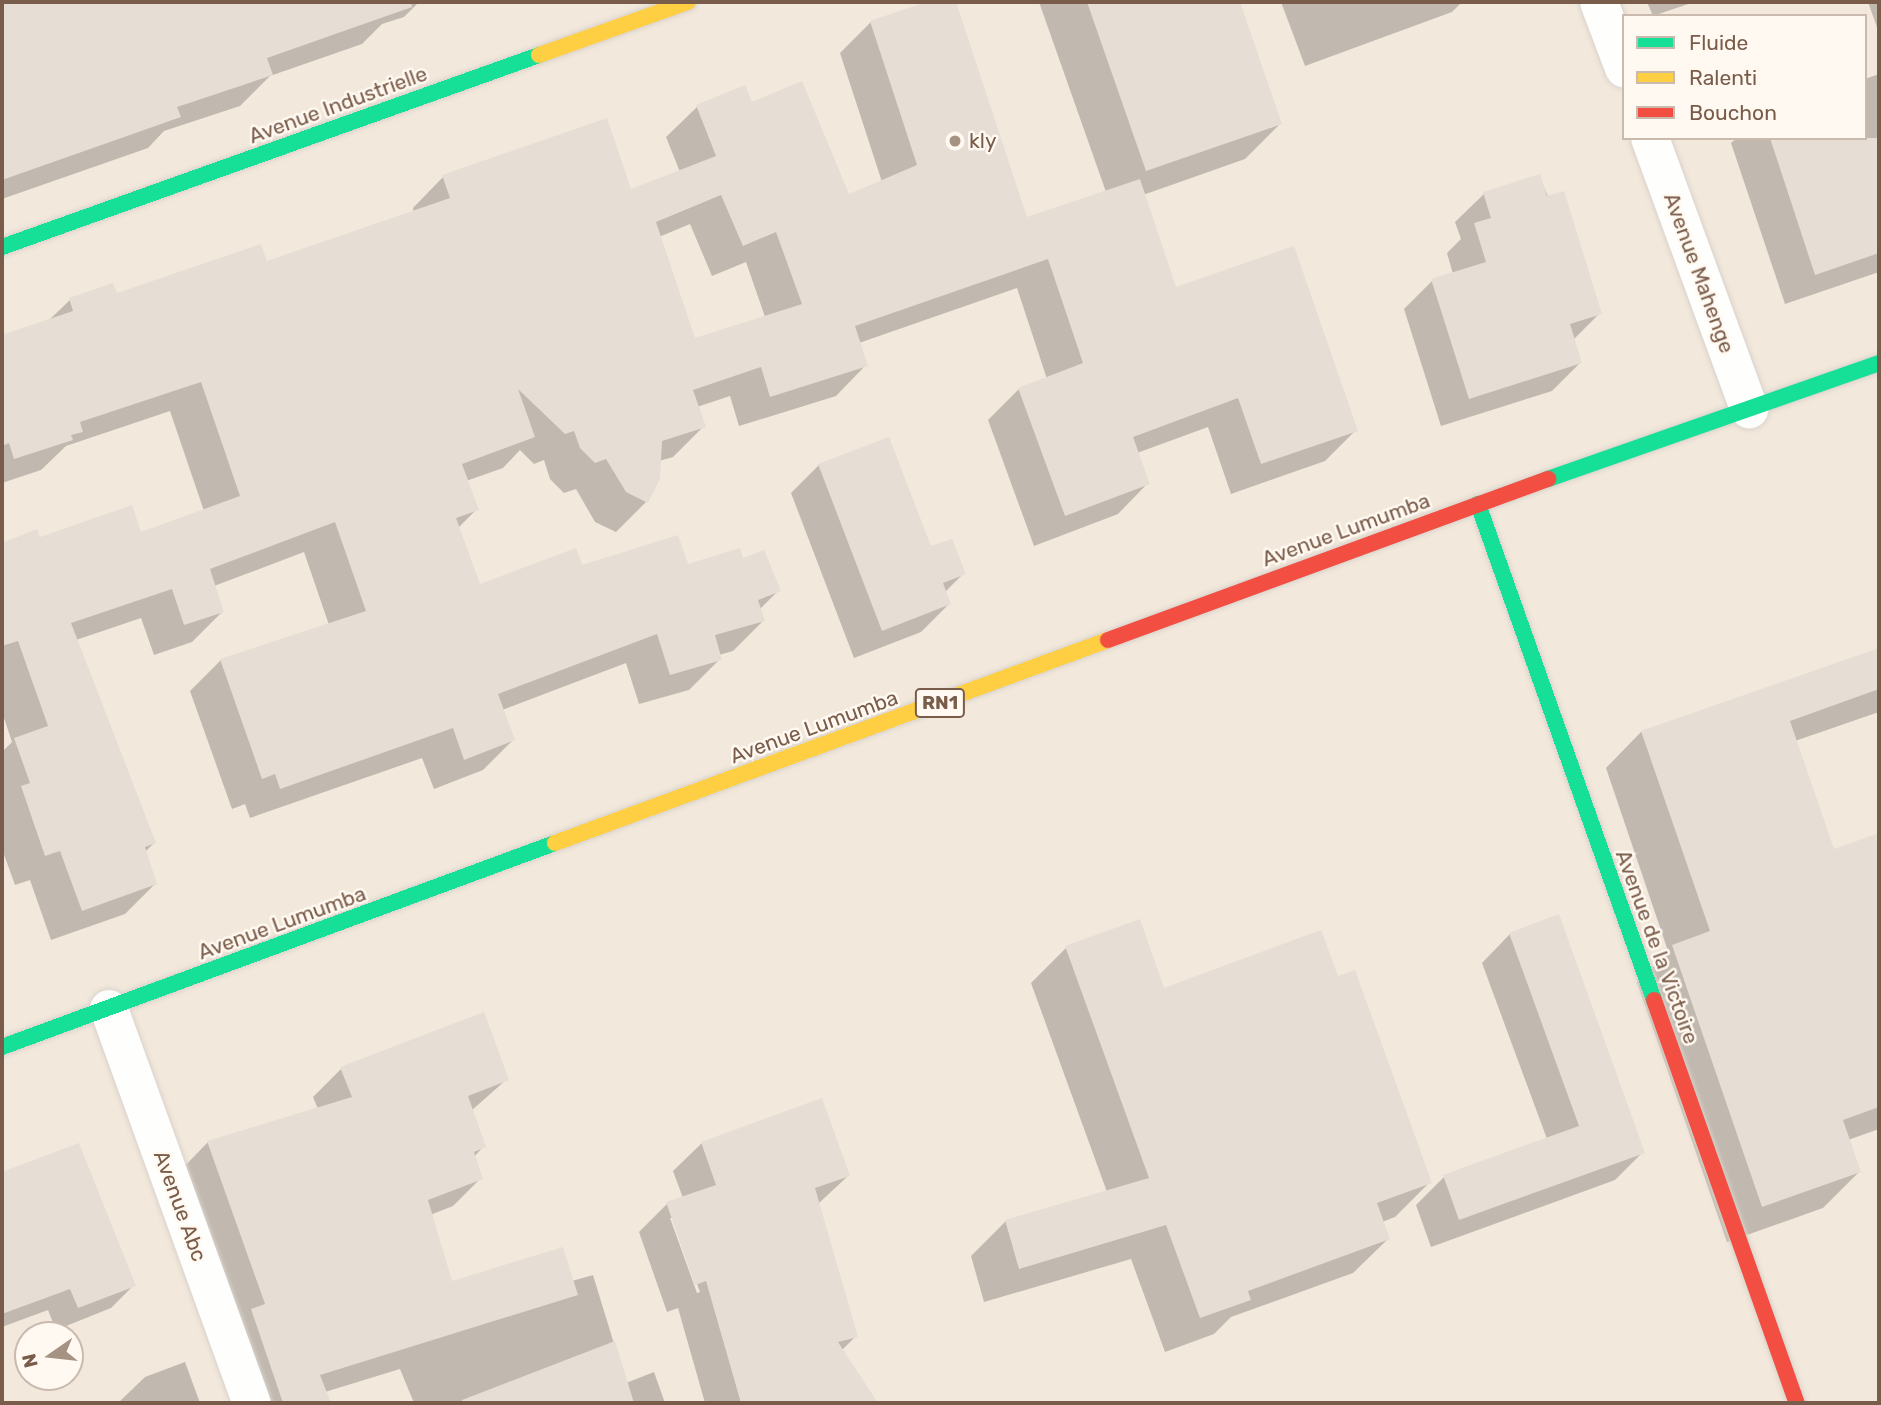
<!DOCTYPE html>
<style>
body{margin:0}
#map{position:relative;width:1881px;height:1405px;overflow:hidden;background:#f9f5ee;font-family:Rubik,sans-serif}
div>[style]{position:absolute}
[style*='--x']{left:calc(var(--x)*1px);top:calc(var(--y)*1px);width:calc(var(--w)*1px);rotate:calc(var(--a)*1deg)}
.residential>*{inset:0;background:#f2e8db}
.shadow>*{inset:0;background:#0003}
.building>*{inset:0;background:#e6ddd5}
.roads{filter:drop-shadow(0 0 2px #d8d2cc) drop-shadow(0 0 2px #d8d2cc)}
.street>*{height:38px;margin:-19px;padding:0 19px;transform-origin:19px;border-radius:19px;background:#fefefc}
.fast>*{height:16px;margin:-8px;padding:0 8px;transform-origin:8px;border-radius:8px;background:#16e098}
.slow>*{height:16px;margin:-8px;padding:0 8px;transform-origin:8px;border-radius:8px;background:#ffcf43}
.jam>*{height:16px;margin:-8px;padding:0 8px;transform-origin:8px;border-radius:8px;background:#f24e42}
.dots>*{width:19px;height:19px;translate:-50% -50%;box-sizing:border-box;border:4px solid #fff9f1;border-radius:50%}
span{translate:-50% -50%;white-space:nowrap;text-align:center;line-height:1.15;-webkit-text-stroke:5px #fff9f1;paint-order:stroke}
.shield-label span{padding:2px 5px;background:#fff9f1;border:2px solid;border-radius:5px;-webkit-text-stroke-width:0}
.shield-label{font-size:19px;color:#7a5c4a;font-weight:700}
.street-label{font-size:21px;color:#7a5c4a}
.poi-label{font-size:21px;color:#7a5c4a}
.left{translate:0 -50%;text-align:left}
.frame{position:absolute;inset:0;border:4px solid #7a5c4a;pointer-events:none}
.legend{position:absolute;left:1622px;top:14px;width:245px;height:126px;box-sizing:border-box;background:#fff9f1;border:2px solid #cabaae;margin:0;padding:9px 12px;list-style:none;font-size:21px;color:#7a5c4a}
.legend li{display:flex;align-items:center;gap:14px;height:35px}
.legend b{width:35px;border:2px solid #cabaae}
.north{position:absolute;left:14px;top:1321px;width:70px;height:70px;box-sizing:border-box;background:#fff9f1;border:2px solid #cabaae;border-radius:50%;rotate:256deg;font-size:19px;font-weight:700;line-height:28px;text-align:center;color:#7a5c4a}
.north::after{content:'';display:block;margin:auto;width:24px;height:32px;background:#a69283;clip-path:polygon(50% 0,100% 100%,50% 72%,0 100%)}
</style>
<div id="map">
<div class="residential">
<div style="clip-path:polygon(evenodd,2px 2px,1879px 2px,1879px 1403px,2px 1403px,2px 2px,1624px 16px,1865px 16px,1865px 138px,1624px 138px,1624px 16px,2px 2px,28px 1335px,70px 1335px,70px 1377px,28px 1377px,28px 1335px)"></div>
</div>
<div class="shadow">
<div style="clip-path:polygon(2px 2px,419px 2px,404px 17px,382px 24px,362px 44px,270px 76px,240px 106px,164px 131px,148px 148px,2px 199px)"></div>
<div style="clip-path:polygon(evenodd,932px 2px,954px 2px,1025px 219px,1106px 192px,1039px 2px,1238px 2px,1280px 124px,1245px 159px,1143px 195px,1175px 289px,1356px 430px,1325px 461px,1231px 494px,1208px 427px,1137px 453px,1148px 483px,1118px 514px,1034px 546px,988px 420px,1019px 389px,1047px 379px,1017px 288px,859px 343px,866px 365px,836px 396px,739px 426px,730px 396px,697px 407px,704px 426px,673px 457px,659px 461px,646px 502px,616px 532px,595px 522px,576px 489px,564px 493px,550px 479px,544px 460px,534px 464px,520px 450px,503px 468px,466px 481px,477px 509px,458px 528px,479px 586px,581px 567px,687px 566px,742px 560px,779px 590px,759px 610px,763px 621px,733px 651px,719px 655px,720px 659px,689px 690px,639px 704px,626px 663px,502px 710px,513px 740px,483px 770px,434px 789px,422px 758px,250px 818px,245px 804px,232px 809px,190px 691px,221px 660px,329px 625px,304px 552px,214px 586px,222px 612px,192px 642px,154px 655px,141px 618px,76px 640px,154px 843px,145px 852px,155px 884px,125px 914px,51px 940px,30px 880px,15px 885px,2px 849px,2px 752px,12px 742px,2px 712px,2px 544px,36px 532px,39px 539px,140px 535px,204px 511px,170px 411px,66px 446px,41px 470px,2px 483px,2px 337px,48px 321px,70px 300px,116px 295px,266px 263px,414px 213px,413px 208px,443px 177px,630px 192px,680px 172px,666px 137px,697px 107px,751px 104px,848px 196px,882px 182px,840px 53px,871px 22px,932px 2px,690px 224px,712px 276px,746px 262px,765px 317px,694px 340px,659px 237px,690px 224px)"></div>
<div style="clip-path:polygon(1281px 2px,1462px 2px,1452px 12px,1305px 66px)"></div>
<div style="clip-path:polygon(1647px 2px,1694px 2px,1653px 16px)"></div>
<div style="clip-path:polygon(1868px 2px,1879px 2px,1879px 33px)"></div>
<div style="clip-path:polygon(1879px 74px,1879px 272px,1785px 304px,1731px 143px,1737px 138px,1865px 138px,1865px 79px)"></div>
<div style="clip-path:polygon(1539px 176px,1600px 313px,1573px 340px,1580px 363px,1552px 391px,1441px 426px,1404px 309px,1432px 281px,1453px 274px,1447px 253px,1461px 239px,1455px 222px,1484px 194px)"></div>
<div style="clip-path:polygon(819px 465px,964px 573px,945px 592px,949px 604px,921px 632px,854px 658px,791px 493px)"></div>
<div style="clip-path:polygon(1879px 650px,1879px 712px,1795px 741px,1833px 851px,1879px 835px,1879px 1129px,1848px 1140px,1859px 1172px,1823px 1208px,1727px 1242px,1637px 982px,1668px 951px,1606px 768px,1641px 732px)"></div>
<div style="clip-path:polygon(1510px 934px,1643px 1152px,1615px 1180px,1431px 1247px,1416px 1205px,1444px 1177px,1547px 1139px,1482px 963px)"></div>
<div style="clip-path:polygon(1066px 948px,1163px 990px,1337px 978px,1430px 1182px,1395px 1217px,1382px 1222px,1388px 1239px,1353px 1273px,1231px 1317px,1214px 1334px,1165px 1352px,1131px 1259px,984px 1302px,971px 1256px,1006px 1221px,1107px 1192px,1031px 983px)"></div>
<div style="clip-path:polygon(341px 1069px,507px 1079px,471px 1111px,484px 1146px,474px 1157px,481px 1178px,453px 1206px,430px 1215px,451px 1284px,572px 1281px,593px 1275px,626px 1383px,654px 1372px,665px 1403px,414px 1403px,400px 1369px,325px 1392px,329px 1403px,246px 1403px,180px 1171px,208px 1142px,318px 1109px,313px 1097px)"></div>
<div style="clip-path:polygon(evenodd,702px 1143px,848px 1176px,818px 1204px,856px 1336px,841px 1351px,874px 1400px,871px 1403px,705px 1403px,678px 1308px,667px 1312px,639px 1232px,667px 1204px,683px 1198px,673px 1171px,702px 1143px,670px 1218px,673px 1218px,700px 1292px,697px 1293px,670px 1218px)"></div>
<div style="clip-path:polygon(78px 1145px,134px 1285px,111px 1308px,56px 1330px,48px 1310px,2px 1327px,2px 1174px)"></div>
<div style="clip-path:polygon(185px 1362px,200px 1403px,118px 1403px,145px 1377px)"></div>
</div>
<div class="building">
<div style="clip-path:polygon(2px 2px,411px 2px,412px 7px,267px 58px,273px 75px,177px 107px,181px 117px,2px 180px)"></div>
<div style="clip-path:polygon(evenodd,927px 2px,956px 2px,1027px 217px,1140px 179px,1176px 287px,1294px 246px,1358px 431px,1261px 464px,1238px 398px,1133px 437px,1150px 484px,1065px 516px,1018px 388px,1083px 363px,1048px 259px,855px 326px,868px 366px,770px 397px,761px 367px,693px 390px,706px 427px,662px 441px,660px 479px,648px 503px,626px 492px,606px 459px,595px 463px,580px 448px,574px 431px,565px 434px,518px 389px,535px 437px,462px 464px,479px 510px,456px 518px,480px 584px,576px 548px,582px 565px,678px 535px,688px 564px,740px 548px,743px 558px,764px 550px,781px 591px,758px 600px,765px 621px,715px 635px,722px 660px,670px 675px,657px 634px,498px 694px,515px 740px,464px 760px,453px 728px,280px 789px,275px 774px,262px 779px,220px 659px,366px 611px,335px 522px,210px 569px,224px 612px,184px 625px,172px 589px,71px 623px,156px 843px,145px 847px,157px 884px,82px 911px,60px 851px,45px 856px,21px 786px,30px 783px,14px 738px,48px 726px,18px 641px,2px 646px,2px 543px,37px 529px,40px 537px,132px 505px,141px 532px,240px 496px,201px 382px,80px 422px,83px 432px,71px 435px,73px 440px,14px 459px,9px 443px,2px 446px,2px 335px,73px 311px,69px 298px,113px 283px,117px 293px,261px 244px,267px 261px,450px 198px,442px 175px,607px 118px,631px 189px,716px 156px,696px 105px,745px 85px,752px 102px,802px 81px,849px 194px,917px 165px,870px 21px,927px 2px,721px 195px,743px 246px,776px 232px,802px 304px,695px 338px,656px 222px,721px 195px)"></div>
<div style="clip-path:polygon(1087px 2px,1240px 2px,1282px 124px,1146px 171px)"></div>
<div style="clip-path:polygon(1770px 138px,1879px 138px,1879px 253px,1815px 275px)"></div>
<div style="clip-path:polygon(1540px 174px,1547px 196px,1564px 191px,1602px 314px,1570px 324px,1582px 363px,1469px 399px,1431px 279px,1486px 262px,1474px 223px,1491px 218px,1483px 192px)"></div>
<div style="clip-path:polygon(889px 437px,931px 546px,952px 539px,966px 574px,943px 583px,951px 604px,882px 631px,818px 464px)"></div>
<div style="clip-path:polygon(1879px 648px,1879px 689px,1790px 721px,1834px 849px,1879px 833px,1879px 1107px,1843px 1120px,1861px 1172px,1762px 1207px,1672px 945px,1710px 931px,1641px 731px)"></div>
<div style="clip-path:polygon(1559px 914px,1645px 1153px,1459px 1220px,1443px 1175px,1579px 1126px,1509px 933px)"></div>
<div style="clip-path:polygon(1140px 919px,1164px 988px,1321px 930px,1338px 976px,1355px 970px,1432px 1183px,1377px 1203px,1390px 1239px,1248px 1291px,1251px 1300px,1200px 1318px,1166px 1225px,1019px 1269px,1005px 1220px,1149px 1178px,1065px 946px)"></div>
<div style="clip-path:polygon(484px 1012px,509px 1080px,468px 1096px,486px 1147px,474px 1152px,483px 1179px,428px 1200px,452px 1281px,563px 1247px,578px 1295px,320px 1375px,331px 1403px,283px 1403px,251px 1309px,265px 1304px,207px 1141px,352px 1097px,340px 1067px)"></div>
<div style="clip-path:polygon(822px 1098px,850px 1176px,815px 1188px,858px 1337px,838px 1342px,878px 1403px,741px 1403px,706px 1281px,695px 1285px,666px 1202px,716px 1185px,701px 1142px)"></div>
<div style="clip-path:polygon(79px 1143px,136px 1286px,78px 1308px,70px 1289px,2px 1314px,2px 1172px)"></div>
<div style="clip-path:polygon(615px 1341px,634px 1403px,462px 1403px,462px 1400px)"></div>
</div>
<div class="roads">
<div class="street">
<div style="--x:1599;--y:2;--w:71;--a:69.3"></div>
<div style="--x:1650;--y:138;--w:289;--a:69.9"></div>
<div style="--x:109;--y:1009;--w:419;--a:70.1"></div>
</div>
<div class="fast">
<div style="--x:2;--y:247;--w:570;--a:-19.67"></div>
<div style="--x:1548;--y:479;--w:351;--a:-19.3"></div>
<div style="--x:1478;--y:504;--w:526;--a:70.46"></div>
<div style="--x:2;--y:1047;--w:589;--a:-20.25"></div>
</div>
<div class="slow">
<div style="--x:539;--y:55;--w:158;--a:-19.6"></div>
<div style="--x:555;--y:843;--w:589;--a:-20.16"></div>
</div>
<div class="jam">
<div style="--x:1108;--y:640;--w:469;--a:-20.1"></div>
<div style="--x:1654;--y:1000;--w:428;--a:70.5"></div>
</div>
</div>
<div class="dots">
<div style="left:955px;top:141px;background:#a69283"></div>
</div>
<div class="shield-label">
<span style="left:940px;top:703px">RN1</span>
</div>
<div class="street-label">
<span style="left:338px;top:105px;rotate:-20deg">Avenue Industrielle</span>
<span style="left:1699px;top:273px;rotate:70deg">Avenue Mahenge</span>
<span style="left:1346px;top:530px;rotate:-20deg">Avenue Lumumba</span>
<span style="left:814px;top:727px;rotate:-20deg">Avenue Lumumba</span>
<span style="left:282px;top:923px;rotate:-20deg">Avenue Lumumba</span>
<span style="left:1657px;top:947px;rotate:70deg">Avenue de la Victoire</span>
<span style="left:180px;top:1206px;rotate:70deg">Avenue Abc</span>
</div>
<div class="poi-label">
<span class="left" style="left:969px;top:141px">kly</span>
</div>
<div class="frame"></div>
<ul class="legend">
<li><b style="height:9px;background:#16e098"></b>Fluide</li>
<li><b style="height:9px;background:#ffcf43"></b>Ralenti</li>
<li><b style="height:9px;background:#f24e42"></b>Bouchon</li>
</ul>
<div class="north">N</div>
</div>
